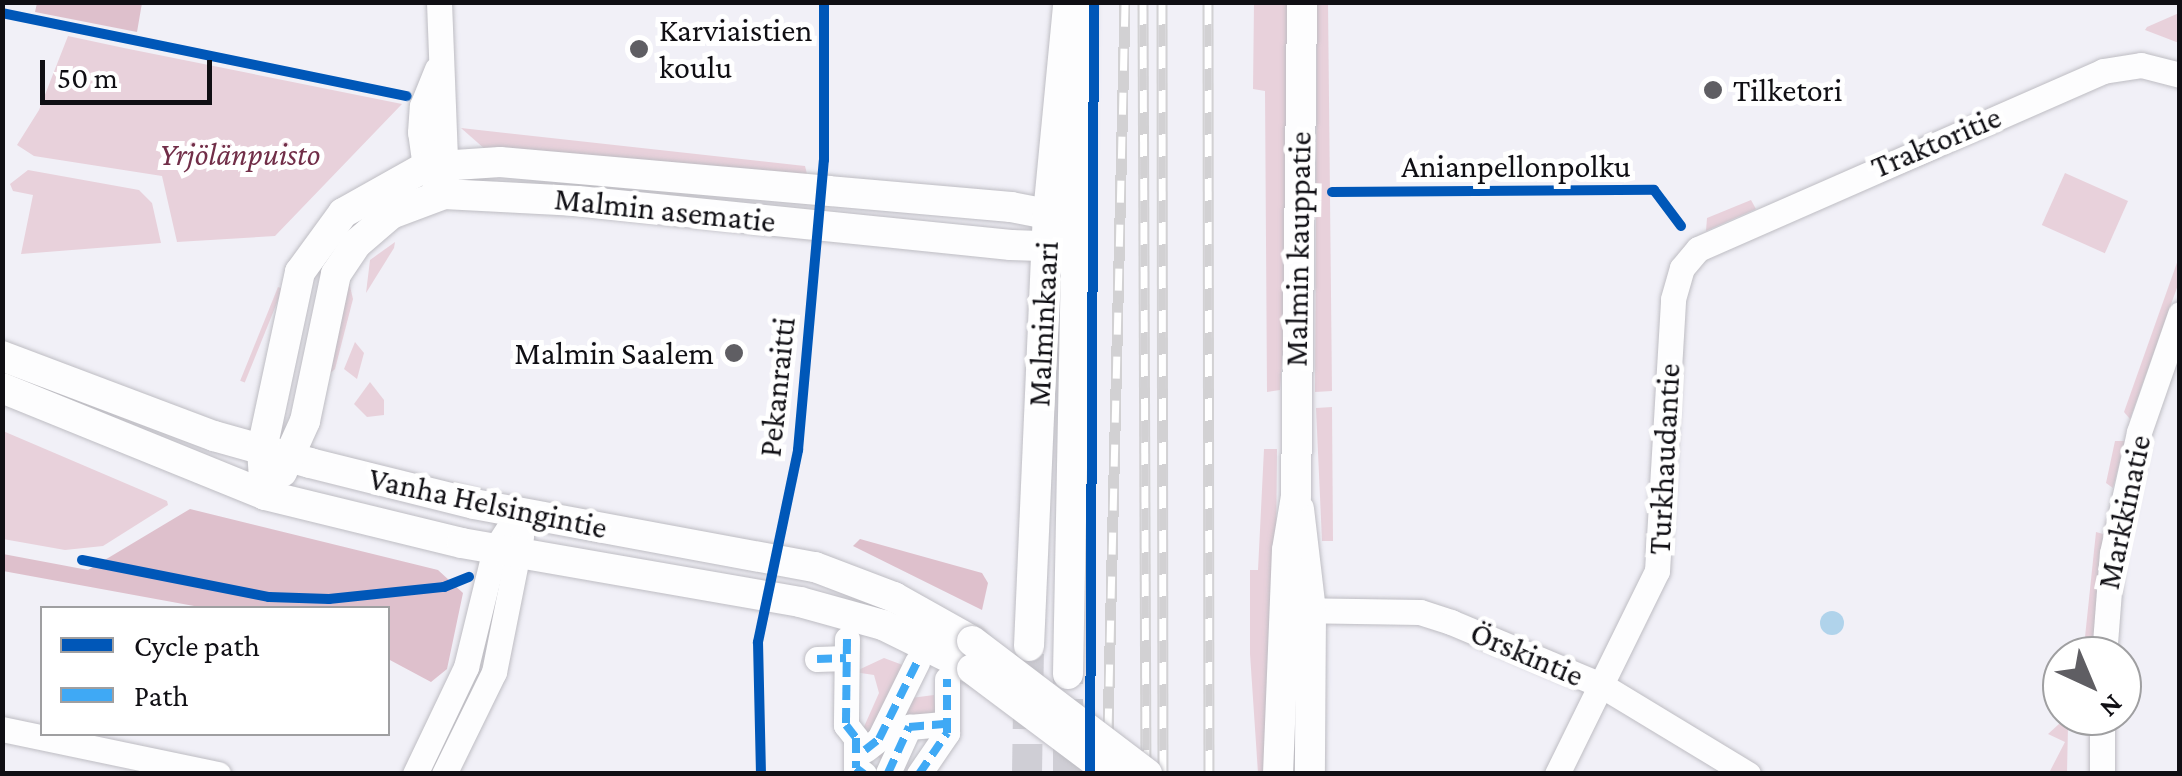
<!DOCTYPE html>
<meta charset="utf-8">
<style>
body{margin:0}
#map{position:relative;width:2182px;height:776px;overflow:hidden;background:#f1f0f7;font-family:"Crimson Pro",serif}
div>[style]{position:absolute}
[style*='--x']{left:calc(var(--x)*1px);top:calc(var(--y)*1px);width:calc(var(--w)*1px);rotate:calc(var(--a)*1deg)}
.green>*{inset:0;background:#e8d1db;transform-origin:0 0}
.forest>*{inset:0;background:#dec0cc}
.water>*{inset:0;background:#b0d3eb}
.round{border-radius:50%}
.major-tunnel>*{height:30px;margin-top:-15px;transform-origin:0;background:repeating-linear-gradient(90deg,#cfced5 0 30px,transparent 0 45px)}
.roads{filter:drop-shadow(0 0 2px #bebdc3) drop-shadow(0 0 2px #bebdc3)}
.minor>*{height:25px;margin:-12.5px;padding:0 12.5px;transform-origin:12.5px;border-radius:12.5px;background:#fdfdfe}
.major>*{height:30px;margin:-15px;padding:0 15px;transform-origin:15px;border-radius:15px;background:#fdfdfe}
.rail>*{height:11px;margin-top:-5.5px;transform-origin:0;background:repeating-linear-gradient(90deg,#fff 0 22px,#d2d1d3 0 44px);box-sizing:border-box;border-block:2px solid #d2d1d3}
.bridges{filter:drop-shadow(0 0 2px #bebdc3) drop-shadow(0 0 2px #bebdc3)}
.major-bridge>*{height:30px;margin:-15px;padding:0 15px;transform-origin:15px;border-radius:15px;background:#fdfdfe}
.quiet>*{height:8px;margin-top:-4px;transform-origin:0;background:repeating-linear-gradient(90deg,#3fa9f5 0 15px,transparent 0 23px)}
.cycleway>*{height:10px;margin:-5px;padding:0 5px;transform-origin:5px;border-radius:5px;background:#0057b8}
.dots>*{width:28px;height:28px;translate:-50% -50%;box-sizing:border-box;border:5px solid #fff;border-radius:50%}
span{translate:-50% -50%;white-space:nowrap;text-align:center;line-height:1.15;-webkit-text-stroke:10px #fff;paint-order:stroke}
.poi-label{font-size:32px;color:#100f14}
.left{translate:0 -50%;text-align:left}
.right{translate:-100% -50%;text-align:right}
.street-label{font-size:32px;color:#100f14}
.park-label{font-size:32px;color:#712e48;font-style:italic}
.frame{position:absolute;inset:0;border:5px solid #100f14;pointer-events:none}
.legend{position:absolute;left:40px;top:606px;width:350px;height:130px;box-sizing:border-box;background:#fff;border:2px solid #9f9fa1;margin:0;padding:12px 18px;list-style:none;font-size:30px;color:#100f14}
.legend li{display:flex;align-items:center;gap:20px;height:50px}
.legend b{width:50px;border:2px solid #9f9fa1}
.north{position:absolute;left:2042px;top:636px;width:100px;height:100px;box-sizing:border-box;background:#fff;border:2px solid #9f9fa1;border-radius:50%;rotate:136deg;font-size:28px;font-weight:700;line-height:40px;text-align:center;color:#100f14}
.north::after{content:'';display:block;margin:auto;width:35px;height:45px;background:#5f5e63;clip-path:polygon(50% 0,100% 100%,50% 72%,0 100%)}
.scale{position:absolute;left:40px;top:60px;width:172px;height:45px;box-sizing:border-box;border:5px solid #100f14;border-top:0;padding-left:12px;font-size:30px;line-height:35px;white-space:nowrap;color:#100f14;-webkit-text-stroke:8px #fff;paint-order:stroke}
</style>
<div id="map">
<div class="green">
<div style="clip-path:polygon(1328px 2px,1332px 391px,1315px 392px,1317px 3px)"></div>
<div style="clip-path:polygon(1254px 3px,1289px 3px,1284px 338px,1280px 390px,1267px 392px,1265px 91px,1253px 89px)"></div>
<div style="clip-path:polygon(2179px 13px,2179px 43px,2145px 30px,2147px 27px)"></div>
<div style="clip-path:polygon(68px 36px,124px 48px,402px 104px,275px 236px,177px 242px,162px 176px,34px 156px,17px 145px,39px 110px)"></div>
<div style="clip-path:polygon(461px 128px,805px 166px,809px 182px,486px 150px)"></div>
<div style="clip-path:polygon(28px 170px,139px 190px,152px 203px,161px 243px,21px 254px,33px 195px,13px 191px,10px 184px)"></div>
<div style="left:2065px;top:173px;width:69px;height:57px;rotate:24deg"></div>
<div style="clip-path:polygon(1751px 200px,1756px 209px,1706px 231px,1707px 218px)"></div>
<div style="clip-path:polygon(395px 242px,394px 248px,366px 293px,370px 260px)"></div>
<div style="clip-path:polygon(2179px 257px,2179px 282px,2130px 419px,2124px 412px)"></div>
<div style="clip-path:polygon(349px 282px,353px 299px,335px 369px,328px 375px)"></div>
<div style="left:278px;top:287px;width:5px;height:101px;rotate:22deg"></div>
<div style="clip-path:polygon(355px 342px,364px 353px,357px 379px,344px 369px)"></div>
<div style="clip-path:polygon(370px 382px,384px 400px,384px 415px,367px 417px,354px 404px)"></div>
<div style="clip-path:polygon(1332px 407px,1333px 541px,1322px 541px,1316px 408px)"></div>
<div style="clip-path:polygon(3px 431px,167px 501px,168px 505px,103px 546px,65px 550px,3px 539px)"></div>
<div style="clip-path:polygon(2115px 441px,2125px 441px,2113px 488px,2106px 483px)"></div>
<div style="clip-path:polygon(1264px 449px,1277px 449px,1274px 773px,1258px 773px,1250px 654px,1250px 570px,1258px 570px)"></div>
<div style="clip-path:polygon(2096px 532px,2103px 534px,2092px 656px,2083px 656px)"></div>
<div style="clip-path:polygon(884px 658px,908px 667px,865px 741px,863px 729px,879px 693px,874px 675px,854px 672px)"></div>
<div style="clip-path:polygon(934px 695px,936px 718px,887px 764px,876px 755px,911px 698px)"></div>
<div style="clip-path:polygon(2059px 724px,2068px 726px,2067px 773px,2049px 773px,2065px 742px,2048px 734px)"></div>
</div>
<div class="forest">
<div style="clip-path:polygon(37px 3px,37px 2px,142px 3px,137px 32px,35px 12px)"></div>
<div style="clip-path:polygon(190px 509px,438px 570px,463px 593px,447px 669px,431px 682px,388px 659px,388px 608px,205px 608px,3px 571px,3px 554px,88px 570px)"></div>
<div style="clip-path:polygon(860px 539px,982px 573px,988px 583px,982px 610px,853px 546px)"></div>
</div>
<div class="water">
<div class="round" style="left:1820px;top:611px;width:24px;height:24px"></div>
</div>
<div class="major-tunnel">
<div style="--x:1027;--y:774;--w:128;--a:-89.1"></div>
<div style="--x:1068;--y:774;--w:100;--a:-90"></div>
</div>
<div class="roads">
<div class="minor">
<div style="--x:439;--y:2;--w:179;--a:87.8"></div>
<div style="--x:435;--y:182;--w:18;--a:-124"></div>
<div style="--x:425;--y:167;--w:35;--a:-98"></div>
<div style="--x:420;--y:132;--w:26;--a:-86"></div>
<div style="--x:422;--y:106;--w:40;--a:-68"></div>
<div style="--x:1292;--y:610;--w:128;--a:0.9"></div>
<div style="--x:1420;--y:612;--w:33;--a:18"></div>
<div style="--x:1451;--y:622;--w:163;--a:22.8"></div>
<div style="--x:1601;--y:685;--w:172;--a:31.2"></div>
<div style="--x:847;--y:639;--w:86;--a:90.7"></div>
<div style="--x:846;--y:725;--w:16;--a:52"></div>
<div style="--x:856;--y:738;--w:30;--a:90"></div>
<div style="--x:856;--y:768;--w:10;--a:37"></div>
<div style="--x:2104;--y:656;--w:103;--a:-85.6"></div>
<div style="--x:2112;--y:553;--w:124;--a:-77.4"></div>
<div style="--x:2139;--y:432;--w:125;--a:-70.8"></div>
<div style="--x:817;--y:659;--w:29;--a:-2"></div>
<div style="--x:2;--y:729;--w:221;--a:11.8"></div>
<div style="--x:865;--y:750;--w:18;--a:-38"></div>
<div style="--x:879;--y:739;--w:86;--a:-63.7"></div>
<div style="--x:888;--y:773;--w:51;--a:-65.5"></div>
<div style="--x:909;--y:727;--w:38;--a:-5"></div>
<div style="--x:415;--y:774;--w:119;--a:-64.5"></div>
<div style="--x:466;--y:667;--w:122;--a:-76.2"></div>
<div style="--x:495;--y:549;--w:44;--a:-57"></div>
<div style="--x:444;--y:774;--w:114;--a:-63.9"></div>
<div style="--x:494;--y:672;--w:138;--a:-78.7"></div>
<div style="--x:919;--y:774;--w:50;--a:-55.7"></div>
<div style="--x:947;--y:733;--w:54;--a:-90"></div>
<div style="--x:1557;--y:774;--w:226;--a:-63.8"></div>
<div style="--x:1657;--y:571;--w:272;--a:-86.6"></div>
<div style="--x:1673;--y:299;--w:32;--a:-74"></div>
<div style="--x:1682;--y:268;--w:25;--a:-50"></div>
<div style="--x:1698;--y:249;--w:442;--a:-23.7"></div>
<div style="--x:2103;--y:71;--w:38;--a:-9"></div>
<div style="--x:2141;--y:65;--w:40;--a:14.4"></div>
<div style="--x:2102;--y:774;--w:58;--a:-90"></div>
</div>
<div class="major">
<div style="--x:2;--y:356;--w:227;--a:20.7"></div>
<div style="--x:214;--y:436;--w:100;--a:15.7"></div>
<div style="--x:310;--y:463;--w:169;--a:14"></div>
<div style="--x:474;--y:504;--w:347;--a:10.5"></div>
<div style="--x:815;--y:567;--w:85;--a:20.8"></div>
<div style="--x:894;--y:597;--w:90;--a:29.4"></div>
<div style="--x:2;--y:388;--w:284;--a:22.1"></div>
<div style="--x:265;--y:495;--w:203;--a:13.7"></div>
<div style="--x:462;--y:543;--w:343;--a:9.9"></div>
<div style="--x:800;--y:602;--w:86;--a:15.5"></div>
<div style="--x:883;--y:625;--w:99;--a:26.3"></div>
<div style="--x:282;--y:472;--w:56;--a:-65.7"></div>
<div style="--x:305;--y:421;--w:150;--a:-78.1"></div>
<div style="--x:336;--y:274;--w:36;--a:-56"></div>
<div style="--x:356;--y:244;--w:46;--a:-40.6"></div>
<div style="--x:391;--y:214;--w:57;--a:-20.7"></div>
<div style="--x:444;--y:194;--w:134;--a:3"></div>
<div style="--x:578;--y:201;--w:435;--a:5.8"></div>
<div style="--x:1011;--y:245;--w:36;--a:2"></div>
<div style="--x:1047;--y:246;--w:33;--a:-31"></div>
<div style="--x:265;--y:495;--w:46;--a:-93.7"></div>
<div style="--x:262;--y:449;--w:181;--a:-77.9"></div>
<div style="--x:300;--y:272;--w:73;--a:-53.9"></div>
<div style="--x:343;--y:213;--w:94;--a:-29.3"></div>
<div style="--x:425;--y:167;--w:75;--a:-3.8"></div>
<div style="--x:500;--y:162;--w:513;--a:5.03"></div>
<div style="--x:1011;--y:207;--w:38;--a:11"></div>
<div style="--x:1048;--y:214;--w:31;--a:29"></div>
<div style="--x:1299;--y:509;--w:103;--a:83.3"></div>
<div style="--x:1311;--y:611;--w:163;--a:90.4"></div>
<div style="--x:1029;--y:646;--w:432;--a:-87.5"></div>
<div style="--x:1048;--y:214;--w:210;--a:-84.5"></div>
<div style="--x:1068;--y:674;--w:672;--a:-88.89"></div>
<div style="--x:1278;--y:774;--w:224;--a:-87.7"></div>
<div style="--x:1287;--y:550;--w:55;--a:-80.5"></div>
<div style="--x:1296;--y:496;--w:494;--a:-89.3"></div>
</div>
</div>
<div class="rail">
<div style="--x:1143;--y:2;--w:772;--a:89.78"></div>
<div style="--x:1162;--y:2;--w:772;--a:89.93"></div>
<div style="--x:1208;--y:2;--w:772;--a:89.93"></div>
<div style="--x:1107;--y:774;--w:772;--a:-88.66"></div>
</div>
<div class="bridges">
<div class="major-bridge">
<div style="--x:972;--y:641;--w:220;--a:37.2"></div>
<div style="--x:972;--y:669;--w:175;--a:36.9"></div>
</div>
</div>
<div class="quiet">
<div style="--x:847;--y:639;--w:86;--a:90.7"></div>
<div style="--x:846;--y:725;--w:16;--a:52"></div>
<div style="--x:856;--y:738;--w:30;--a:90"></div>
<div style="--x:856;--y:768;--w:10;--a:37"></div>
<div style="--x:817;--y:659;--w:29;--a:-2"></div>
<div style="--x:865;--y:750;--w:18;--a:-38"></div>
<div style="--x:879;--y:739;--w:86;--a:-63.7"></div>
<div style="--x:888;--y:773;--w:51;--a:-65.5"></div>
<div style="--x:909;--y:727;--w:38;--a:-5"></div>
<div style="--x:919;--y:774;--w:50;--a:-55.7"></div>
<div style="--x:947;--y:733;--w:54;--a:-90"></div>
</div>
<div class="cycleway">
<div style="--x:2;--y:13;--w:413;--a:11.6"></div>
<div style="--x:1332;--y:192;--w:322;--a:-0.4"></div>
<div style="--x:1654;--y:190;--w:45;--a:53.1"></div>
<div style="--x:82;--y:560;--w:191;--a:11.2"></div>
<div style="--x:269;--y:597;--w:60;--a:1.9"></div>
<div style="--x:329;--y:599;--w:116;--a:-6"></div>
<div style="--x:444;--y:587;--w:27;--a:-22"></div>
<div style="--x:761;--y:774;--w:132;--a:-91.3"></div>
<div style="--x:758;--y:642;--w:196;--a:-78.2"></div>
<div style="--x:798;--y:450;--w:291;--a:-84.9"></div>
<div style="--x:824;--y:160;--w:158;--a:-90"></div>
<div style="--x:1090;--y:774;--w:772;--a:-89.7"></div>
</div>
<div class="dots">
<div style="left:639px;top:49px;background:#5f5e63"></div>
<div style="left:1713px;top:90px;background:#5f5e63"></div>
<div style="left:734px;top:353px;background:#5f5e63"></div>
</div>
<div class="poi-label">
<span class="left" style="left:659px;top:49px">Karviaistien<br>koulu</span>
<span class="left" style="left:1733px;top:90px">Tilketori</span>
<span class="right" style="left:714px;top:353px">Malmin Saalem</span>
</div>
<div class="street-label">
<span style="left:1936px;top:142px;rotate:-23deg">Traktoritie</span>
<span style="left:1516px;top:166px">Anianpellonpolku</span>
<span style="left:665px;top:210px;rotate:6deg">Malmin asematie</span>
<span style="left:1298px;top:249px;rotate:-89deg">Malmin kauppatie</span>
<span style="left:1043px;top:324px;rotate:-87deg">Malminkaari</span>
<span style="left:777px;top:387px;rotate:-84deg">Pekanraitti</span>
<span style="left:1664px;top:459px;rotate:-87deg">Turkhaudantie</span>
<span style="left:488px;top:503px;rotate:12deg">Vanha Helsingintie</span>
<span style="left:2124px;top:512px;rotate:-78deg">Markkinatie</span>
<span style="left:1527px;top:654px;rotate:23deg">Örskintie</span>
</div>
<div class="park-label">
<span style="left:240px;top:154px">Yrjölänpuisto</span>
</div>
<div class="frame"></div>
<ul class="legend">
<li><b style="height:12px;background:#0057b8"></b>Cycle path</li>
<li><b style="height:12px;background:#3fa9f5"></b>Path</li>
</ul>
<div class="north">N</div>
<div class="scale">50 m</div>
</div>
